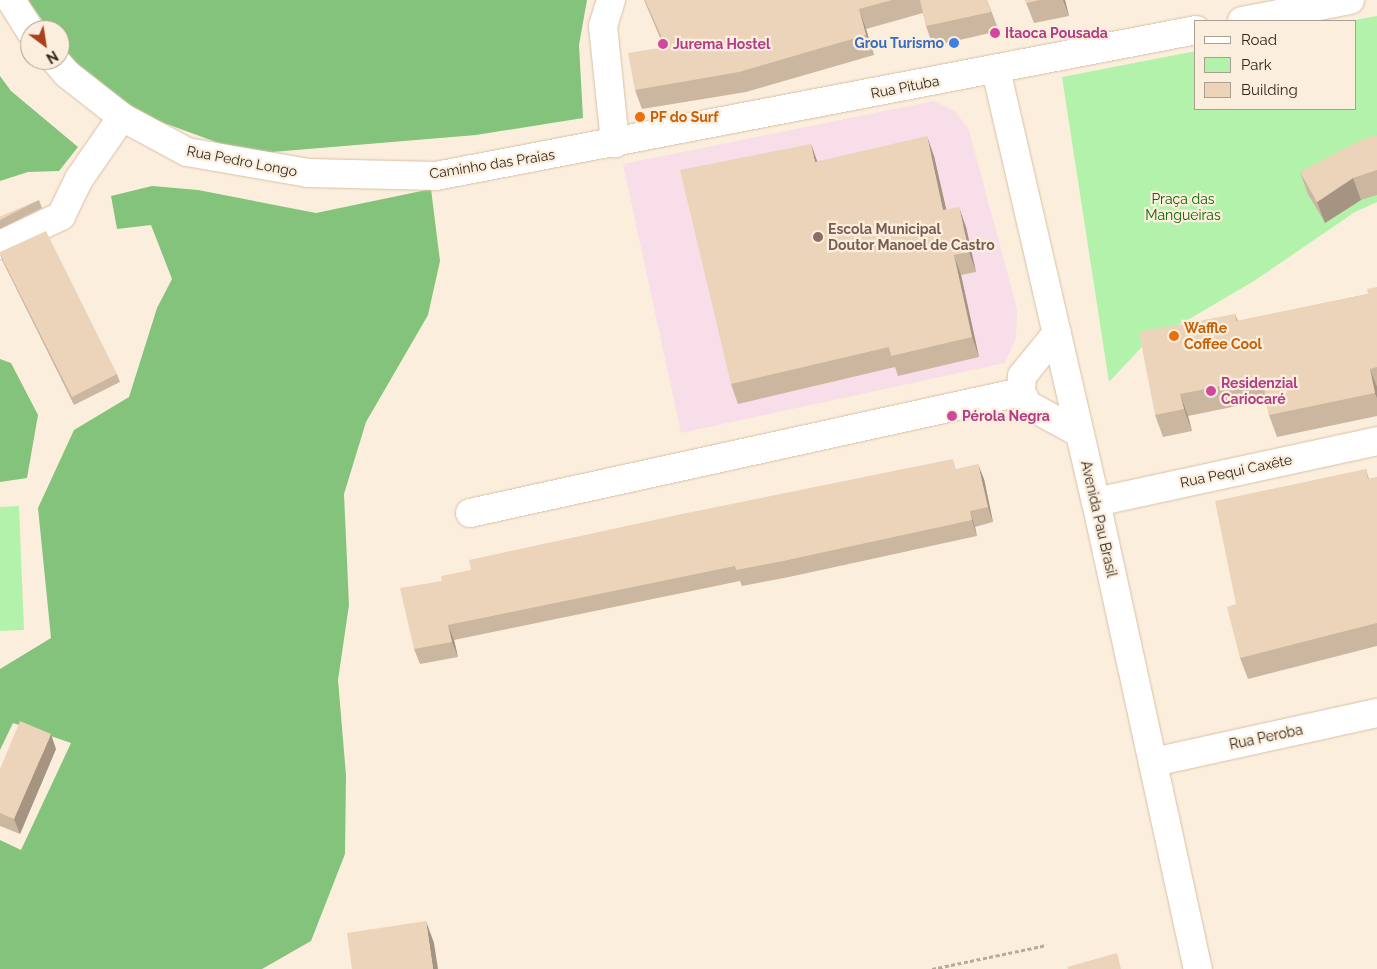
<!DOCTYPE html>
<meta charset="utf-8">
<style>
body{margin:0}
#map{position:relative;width:1377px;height:969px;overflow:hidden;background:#fceedd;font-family:Raleway,sans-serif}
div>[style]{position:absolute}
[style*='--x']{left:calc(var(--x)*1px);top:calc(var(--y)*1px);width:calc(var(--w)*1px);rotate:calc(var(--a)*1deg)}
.education>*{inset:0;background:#f8dee8}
.green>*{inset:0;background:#b3f2ab}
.forest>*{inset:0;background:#83c37b}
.path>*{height:3px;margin-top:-1.5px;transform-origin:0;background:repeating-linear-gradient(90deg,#b7aa9c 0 4px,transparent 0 6.5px)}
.roads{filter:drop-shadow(0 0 1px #d8c0a6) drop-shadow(0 0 1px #d8c0a6)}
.minor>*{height:28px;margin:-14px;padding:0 14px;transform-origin:14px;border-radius:14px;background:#fff}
.wall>*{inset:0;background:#cbb6a0}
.shaded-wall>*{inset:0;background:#a59482}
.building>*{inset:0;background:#ecd4ba}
.dots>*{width:14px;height:14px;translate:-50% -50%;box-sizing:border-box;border:2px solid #fceedd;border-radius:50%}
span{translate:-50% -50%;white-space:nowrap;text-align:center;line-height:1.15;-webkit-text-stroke:4.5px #fceedd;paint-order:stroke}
.hotel-label{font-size:14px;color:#b23c85;font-weight:700}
.left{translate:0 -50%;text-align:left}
.shop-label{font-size:14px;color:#366cbe;font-weight:700}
.right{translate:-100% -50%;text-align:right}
.street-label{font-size:14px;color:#31281e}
.food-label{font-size:14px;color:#c56008;font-weight:700}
.park-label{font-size:14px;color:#0c6700}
.education-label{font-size:14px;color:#785e54;font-weight:700}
.legend{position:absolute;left:1194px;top:20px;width:162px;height:90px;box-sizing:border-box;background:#fceedd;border:1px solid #ab9f91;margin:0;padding:6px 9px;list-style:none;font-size:15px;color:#31281e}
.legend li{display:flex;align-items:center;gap:10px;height:25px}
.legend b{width:25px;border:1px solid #ab9f91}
.north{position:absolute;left:20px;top:20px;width:50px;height:50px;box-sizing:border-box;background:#fceedd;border:1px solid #ab9f91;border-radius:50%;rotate:149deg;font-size:14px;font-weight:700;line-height:20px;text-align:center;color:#31281e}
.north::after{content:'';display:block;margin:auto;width:18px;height:22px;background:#a8421d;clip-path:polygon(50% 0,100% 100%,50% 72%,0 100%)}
</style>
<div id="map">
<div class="education">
<div style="clip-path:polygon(934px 101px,955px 111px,969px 130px,1017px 309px,1016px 338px,1005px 363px,681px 433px,623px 164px)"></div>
</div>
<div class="green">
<div style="clip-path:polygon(1377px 16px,1377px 202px,1355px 212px,1254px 281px,1186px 321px,1153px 335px,1109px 382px,1062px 77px,1196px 51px,1196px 109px,1356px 109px,1356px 21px,1350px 21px)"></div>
<div style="clip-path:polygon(19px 506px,24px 630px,0 631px,0 507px)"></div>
</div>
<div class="forest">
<div style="clip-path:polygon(28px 0,587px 0,579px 45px,583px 118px,476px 135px,249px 154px,142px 115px,64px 53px,60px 47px,60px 30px,49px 30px)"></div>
<div style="clip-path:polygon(0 76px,11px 91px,78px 147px,59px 171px,28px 172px,0 181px)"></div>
<div style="clip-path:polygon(152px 186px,198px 190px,316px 213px,431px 189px,440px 261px,428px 315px,366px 422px,344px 494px,349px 605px,338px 680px,346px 775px,345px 854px,311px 941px,262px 969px,0 969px,0 840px,21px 850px,71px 743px,13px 723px,0 750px,0 669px,51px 638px,38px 508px,74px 430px,129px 397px,157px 308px,172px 279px,151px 225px,117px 229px,111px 196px)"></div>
<div style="clip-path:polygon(0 359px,11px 363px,38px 415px,27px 478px,0 482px)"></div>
</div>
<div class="path">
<div style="--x:932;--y:969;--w:117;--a:-11.8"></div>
</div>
<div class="roads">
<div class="minor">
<div style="--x:11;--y:0;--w:36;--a:58"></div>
<div style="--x:611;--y:0;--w:27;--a:107"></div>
<div style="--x:603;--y:26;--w:118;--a:84.1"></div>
<div style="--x:1242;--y:21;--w:110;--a:-11"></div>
<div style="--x:55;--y:60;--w:18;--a:49"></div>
<div style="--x:67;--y:74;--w:70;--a:38"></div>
<div style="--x:122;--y:117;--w:74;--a:28.3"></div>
<div style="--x:187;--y:152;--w:123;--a:9.8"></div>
<div style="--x:308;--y:173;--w:128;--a:1.3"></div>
<div style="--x:436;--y:176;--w:774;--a:-10.87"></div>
<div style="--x:996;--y:70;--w:443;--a:77"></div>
<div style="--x:1096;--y:502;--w:478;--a:77.7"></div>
<div style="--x:0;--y:245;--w:68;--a:-25.4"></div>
<div style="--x:61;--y:216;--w:41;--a:-64.1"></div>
<div style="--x:79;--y:179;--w:75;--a:-55.3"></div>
<div style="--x:1057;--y:333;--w:55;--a:129.1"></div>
<div style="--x:1022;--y:376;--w:16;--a:94"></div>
<div style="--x:1021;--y:392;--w:15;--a:62"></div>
<div style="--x:1028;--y:405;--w:57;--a:28.4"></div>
<div style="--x:1096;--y:502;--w:288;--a:-12.2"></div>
<div style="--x:470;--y:513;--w:564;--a:-12.39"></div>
<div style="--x:1154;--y:762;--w:228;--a:-12.4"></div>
</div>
</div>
<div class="wall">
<div style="clip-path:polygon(644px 0,987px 0,999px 31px,933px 46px,926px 26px,923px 13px,866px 29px,874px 55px,746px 92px,642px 109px,635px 90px,664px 47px)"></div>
<div style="clip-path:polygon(1025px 0,1065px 0,1069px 16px,1034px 23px)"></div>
<div style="clip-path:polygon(1377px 135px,1377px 195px,1361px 200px,1325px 223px,1308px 194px,1300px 172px)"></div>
<div style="clip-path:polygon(811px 144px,817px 161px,934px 156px,946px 209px,966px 227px,976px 272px,961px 275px,979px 357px,898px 376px,895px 367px,738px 404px,731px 384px)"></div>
<div style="clip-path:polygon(39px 200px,42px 208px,0 229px,0 217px)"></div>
<div style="clip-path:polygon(0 254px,117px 374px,120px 382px,74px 405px,2px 260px)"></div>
<div style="clip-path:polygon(1377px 287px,1377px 416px,1277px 437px,1269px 415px,1266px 400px,1188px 416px,1192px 431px,1163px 437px,1155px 415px,1235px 314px,1238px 321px,1368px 294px)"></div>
<div style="clip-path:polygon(957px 469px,984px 479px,993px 522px,975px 527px,977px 536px,789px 577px,742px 586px,740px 581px,454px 640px,458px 657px,420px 664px,414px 649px,442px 581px)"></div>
<div style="clip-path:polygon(1366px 469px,1369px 479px,1377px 477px,1377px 646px,1248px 679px,1240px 658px,1236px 604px)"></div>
<div style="clip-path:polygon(56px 749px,20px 834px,0 826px,0 769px)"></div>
</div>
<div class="shaded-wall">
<div style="clip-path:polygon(1063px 0,1065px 0,1069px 16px)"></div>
<div style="clip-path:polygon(859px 9px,866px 29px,874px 55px,866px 35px)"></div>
<div style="clip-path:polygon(927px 136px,934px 156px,951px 230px,943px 210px)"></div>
<div style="clip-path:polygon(811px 144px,818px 164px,815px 162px)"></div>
<div style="clip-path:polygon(1353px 178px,1361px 200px,1325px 223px,1317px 202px)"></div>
<div style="clip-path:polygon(959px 207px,966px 227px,976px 272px,969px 252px)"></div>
<div style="clip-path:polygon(954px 255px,961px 275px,979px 357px,972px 337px)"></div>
<div style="clip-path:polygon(1370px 369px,1377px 387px,1377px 398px,1375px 393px)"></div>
<div style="clip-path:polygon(1180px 394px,1188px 416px,1192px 431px,1184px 409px)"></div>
<div style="clip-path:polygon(978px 464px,984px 479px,993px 522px,988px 507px)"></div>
<div style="clip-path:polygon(970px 511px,975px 527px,977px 536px,972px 520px)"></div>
<div style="clip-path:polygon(448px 625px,454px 640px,458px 657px,452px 642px)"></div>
<div style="clip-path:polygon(51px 734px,56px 749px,20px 834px,14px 819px)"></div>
<div style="clip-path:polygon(426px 921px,434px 943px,438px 969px,433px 969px)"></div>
</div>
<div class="building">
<div style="clip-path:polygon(645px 0,892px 0,859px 9px,866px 35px,739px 72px,635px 90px,628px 53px,666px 47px)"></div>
<div style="clip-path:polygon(920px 0,987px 0,991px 12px,926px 26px)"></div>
<div style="clip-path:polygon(1025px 0,1040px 0,1026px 3px)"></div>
<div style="clip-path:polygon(1377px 135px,1377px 170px,1353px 178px,1317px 202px,1300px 172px,1357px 142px)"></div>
<div style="clip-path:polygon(927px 136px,943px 210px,959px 207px,969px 252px,954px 255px,972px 337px,891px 356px,889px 347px,731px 384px,680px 170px,811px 144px,815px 162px)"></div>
<div style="clip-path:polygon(39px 200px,0 220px,0 217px)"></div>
<div style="clip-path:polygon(46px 231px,117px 374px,72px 397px,0 254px,0 252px)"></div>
<div style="clip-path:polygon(1377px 287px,1377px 367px,1370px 369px,1375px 393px,1269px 415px,1262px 378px,1180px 394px,1184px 409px,1155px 415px,1139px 332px,1235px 314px,1236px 321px,1368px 294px,1367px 289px)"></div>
<div style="clip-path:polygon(953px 459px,956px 469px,978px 464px,988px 507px,970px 511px,972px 520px,783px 561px,736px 570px,735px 566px,448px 625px,452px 642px,414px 649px,400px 588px,442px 581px,441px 576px,471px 570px,469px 560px,682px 514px)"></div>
<div style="clip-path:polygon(1366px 469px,1368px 479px,1377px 477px,1377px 623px,1240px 658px,1227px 607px,1236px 604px,1215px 501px)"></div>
<div style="clip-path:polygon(20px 721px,51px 734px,14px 819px,0 813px,0 769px)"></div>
<div style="clip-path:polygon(426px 921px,433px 969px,352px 969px,347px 933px)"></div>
<div style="clip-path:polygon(1117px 953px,1121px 969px,1068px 969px,1067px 967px)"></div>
</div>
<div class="dots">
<div style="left:995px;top:33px;background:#d1479c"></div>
<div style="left:954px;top:43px;background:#3f7fe0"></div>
<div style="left:663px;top:44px;background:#d1479c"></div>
<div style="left:640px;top:117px;background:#e8710a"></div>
<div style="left:818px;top:237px;background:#8d6e63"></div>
<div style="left:1174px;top:336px;background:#e8710a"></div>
<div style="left:1211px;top:391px;background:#d1479c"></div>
<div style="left:952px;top:416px;background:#d1479c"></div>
</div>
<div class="hotel-label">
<span class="left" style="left:1005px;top:33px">Itaoca Pousada</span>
<span class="left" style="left:673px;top:44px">Jurema Hostel</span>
<span class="left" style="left:1221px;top:391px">Residenzial<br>Cariocaré</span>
<span class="left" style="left:962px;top:416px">Pérola Negra</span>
</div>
<div class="shop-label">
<span class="right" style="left:944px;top:43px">Grou Turismo</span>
</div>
<div class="street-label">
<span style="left:905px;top:87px;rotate:-11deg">Rua Pituba</span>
<span style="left:242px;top:161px;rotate:11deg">Rua Pedro Longo</span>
<span style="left:492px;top:164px;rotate:-9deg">Caminho das Praias</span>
<span style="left:1236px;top:471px;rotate:-12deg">Rua Pequi Caxête</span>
<span style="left:1099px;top:519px;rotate:77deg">Avenida Pau Brasil</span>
<span style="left:1266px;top:737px;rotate:-12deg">Rua Peroba</span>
</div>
<div class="food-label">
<span class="left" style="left:650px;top:117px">PF do Surf</span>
<span class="left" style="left:1184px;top:336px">Waffle<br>Coffee Cool</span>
</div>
<div class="park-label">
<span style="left:1183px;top:207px">Praça das<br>Mangueiras</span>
</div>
<div class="education-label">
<span class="left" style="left:828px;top:237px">Escola Municipal<br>Doutor Manoel de Castro</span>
</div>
<ul class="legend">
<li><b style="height:6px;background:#fff"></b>Road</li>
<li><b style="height:14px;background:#b3f2ab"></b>Park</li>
<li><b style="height:14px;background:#ecd4ba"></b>Building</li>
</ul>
<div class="north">N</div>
</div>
